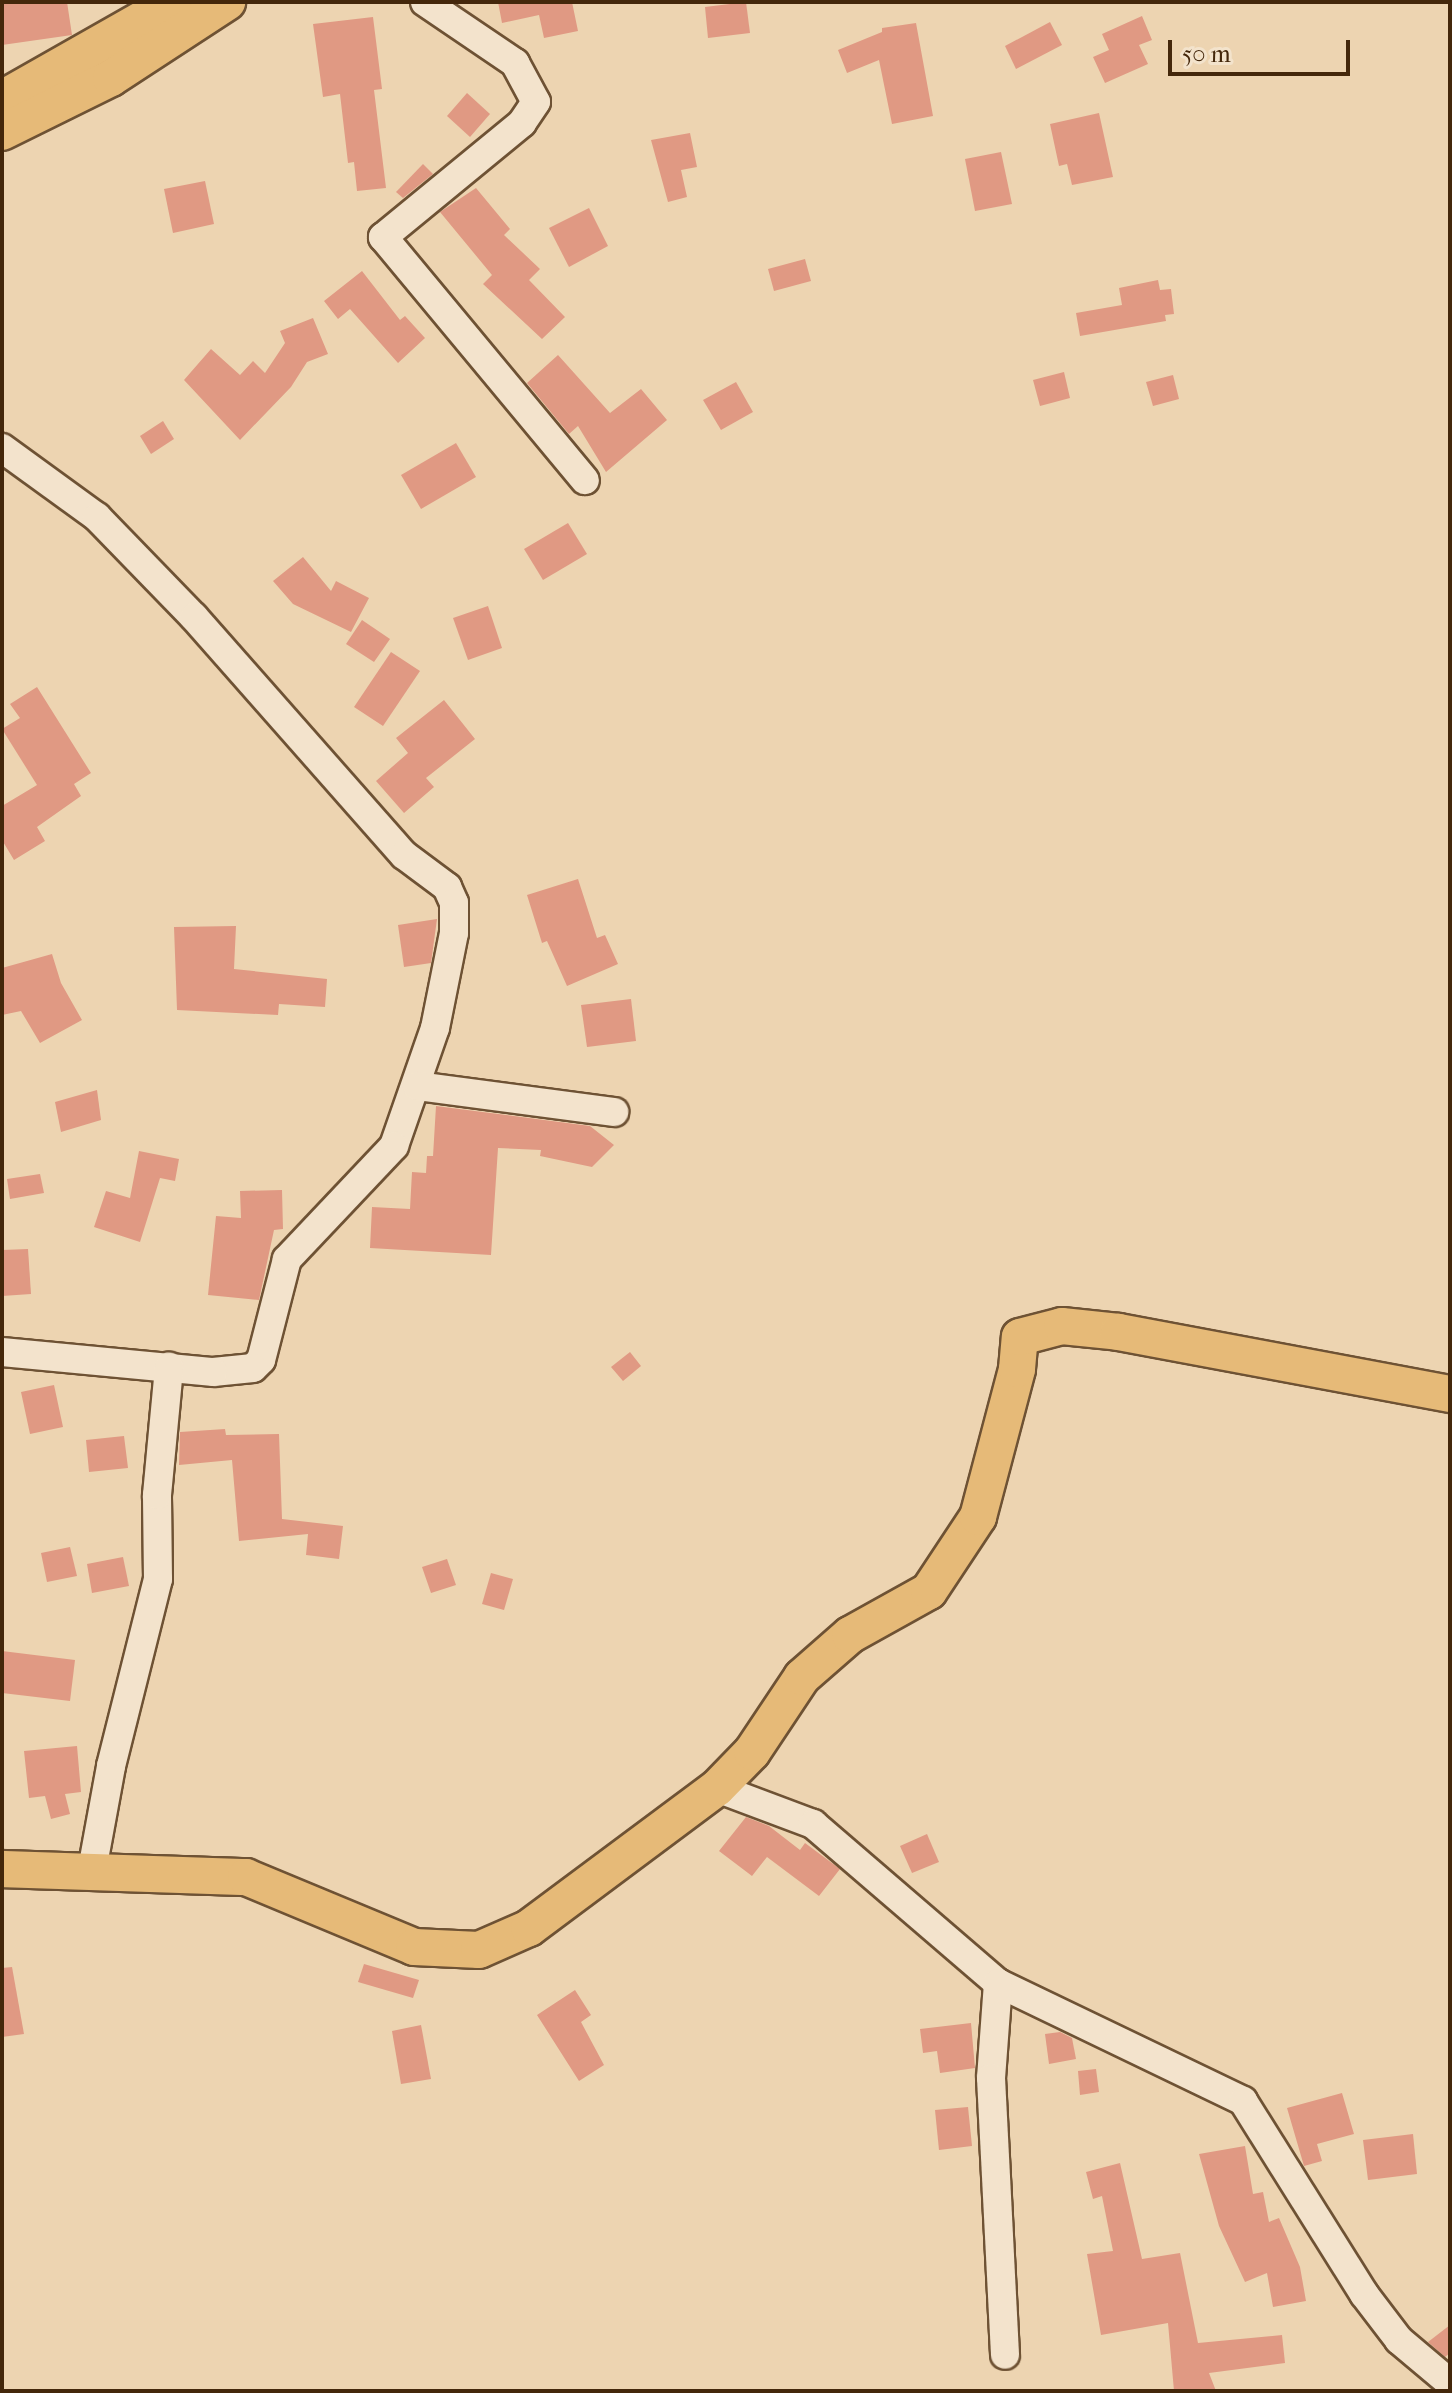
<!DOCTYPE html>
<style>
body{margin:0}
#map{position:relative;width:1452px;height:2393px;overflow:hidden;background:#edd4b1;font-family:"IM FELL French Canon",serif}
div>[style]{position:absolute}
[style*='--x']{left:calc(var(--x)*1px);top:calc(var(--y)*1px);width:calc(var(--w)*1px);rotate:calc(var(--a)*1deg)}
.building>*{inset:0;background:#e09983}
.roads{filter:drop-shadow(2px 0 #6e5234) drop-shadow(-2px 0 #6e5234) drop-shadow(0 2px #6e5234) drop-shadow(0 -2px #6e5234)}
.minor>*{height:28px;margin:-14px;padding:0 14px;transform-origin:14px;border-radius:14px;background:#f3e3cc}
.major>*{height:36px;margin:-18px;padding:0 18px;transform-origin:18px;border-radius:18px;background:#e6ba78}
span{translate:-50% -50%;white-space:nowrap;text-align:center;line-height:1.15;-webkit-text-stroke:7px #f3e3cc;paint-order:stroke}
.frame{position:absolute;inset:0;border:4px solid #44270b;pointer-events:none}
.scale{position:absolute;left:1168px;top:40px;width:182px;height:36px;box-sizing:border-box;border:4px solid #44270b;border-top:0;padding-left:10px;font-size:24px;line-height:28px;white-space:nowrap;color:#44270b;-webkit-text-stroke:6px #f3e3cc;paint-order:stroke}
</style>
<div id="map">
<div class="building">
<div style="clip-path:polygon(2px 2px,67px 2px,72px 35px,2px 45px)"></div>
<div style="clip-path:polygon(498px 2px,572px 2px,578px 31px,544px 38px,539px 15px,502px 23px)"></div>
<div style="clip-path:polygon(746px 2px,750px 33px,708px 38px,705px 7px)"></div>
<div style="clip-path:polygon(1142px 16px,1152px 40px,1139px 45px,1148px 64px,1105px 83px,1093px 57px,1109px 50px,1102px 34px)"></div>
<div style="clip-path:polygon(373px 17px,382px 89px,374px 90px,386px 188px,357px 191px,354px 162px,348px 163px,340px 94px,323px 97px,313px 24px)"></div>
<div style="clip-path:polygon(1050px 22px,1062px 45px,1016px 69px,1005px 46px)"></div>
<div style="clip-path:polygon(916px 23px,933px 116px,892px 124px,879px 60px,847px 73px,838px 50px,882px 32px,882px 28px)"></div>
<div style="clip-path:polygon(467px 93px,490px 114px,470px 137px,447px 116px)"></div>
<div style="clip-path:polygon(1099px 113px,1113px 177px,1072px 185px,1067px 164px,1059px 166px,1050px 124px)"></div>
<div style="clip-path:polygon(690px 133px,697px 167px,681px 170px,687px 197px,668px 202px,651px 140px)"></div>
<div style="clip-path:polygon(1001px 152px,1012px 204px,975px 211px,965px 159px)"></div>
<div style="clip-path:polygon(423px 164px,433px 174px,403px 198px,396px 192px)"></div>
<div style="clip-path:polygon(205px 181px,214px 224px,173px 233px,164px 189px)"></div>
<div style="clip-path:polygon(476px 188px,510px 229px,504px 235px,540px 269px,529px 280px,565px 317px,542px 339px,483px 284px,492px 275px,440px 212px)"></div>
<div style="clip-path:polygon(589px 208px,608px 246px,569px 267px,549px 228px)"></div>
<div style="clip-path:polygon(805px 259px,811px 281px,774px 291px,768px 269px)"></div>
<div style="clip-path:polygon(362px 271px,400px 320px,405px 316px,425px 338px,398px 363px,350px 309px,338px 319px,324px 301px)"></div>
<div style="clip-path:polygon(1158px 280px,1160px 290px,1171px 289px,1174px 314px,1165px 315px,1166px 321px,1080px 336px,1076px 313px,1122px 305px,1119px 288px)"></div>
<div style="clip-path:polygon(313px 318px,328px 354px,307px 362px,291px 387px,240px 440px,184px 380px,211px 349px,240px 375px,253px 361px,265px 373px,285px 343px,280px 331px)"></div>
<div style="clip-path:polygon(558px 355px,610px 413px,641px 389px,667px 420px,606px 472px,578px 426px,569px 434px,527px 383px)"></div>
<div style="clip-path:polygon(1064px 372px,1070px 398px,1040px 406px,1033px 380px)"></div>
<div style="clip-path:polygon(1173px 375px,1179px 399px,1153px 406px,1146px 382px)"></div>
<div style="clip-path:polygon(736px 382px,753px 412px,721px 430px,703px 400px)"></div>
<div style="clip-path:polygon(163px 421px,174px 439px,151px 454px,140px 436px)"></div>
<div style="clip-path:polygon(456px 443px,476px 477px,421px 509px,401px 475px)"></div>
<div style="clip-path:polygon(568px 523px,587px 554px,543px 580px,524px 549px)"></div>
<div style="clip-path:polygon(303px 557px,331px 591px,336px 581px,369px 598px,351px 632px,293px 604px,273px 581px)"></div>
<div style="clip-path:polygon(488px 606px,502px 648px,468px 660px,453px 618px)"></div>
<div style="clip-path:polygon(362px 620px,390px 639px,374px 662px,346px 644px)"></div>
<div style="clip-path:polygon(391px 652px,420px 671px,383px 726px,354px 707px)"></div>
<div style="clip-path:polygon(37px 687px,91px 773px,74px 784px,81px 796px,37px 827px,45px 841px,14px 860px,2px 840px,2px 806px,37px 785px,2px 729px,20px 718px,10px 704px)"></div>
<div style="clip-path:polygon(444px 700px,475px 739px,426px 778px,434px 787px,404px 813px,376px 781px,408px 753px,396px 738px)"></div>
<div style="clip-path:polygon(578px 879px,597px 938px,605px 935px,618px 964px,567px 986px,547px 941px,542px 943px,527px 895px)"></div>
<div style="clip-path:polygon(437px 919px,431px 963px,404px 967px,398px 925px)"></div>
<div style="clip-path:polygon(236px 926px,234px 969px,327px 979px,325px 1007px,279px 1004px,278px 1015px,177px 1010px,174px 927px)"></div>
<div style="clip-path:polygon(52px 954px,61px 983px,82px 1020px,40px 1043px,21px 1011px,2px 1015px,2px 968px)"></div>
<div style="clip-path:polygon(631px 999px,636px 1041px,587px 1047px,581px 1005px)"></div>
<div style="clip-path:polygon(97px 1090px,101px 1120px,61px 1132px,55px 1102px)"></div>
<div style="clip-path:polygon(436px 1106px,590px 1126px,614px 1145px,592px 1167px,540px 1156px,541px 1150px,498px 1148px,491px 1255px,370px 1248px,372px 1207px,410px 1209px,412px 1172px,426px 1173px,427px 1156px,433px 1156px)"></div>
<div style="clip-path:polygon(139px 1151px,179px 1159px,175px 1181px,160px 1178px,140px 1242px,94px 1227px,106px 1191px,130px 1198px)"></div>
<div style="clip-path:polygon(40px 1174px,44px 1193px,10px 1199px,7px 1179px)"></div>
<div style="clip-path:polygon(282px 1190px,283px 1229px,274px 1230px,259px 1300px,208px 1295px,216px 1216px,241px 1218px,240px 1191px)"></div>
<div style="clip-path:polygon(28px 1249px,31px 1294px,2px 1296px,2px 1250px)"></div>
<div style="clip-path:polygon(630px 1352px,641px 1366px,623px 1381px,611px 1367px)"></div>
<div style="clip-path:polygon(54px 1385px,63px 1427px,30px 1434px,21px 1392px)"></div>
<div style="clip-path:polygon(225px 1429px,226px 1435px,279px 1434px,282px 1519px,343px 1526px,339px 1559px,306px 1555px,308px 1534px,239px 1541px,232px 1460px,179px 1465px,180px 1432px)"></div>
<div style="clip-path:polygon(124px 1436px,128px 1468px,89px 1472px,86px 1440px)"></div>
<div style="clip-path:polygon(70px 1547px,77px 1576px,47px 1582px,41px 1553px)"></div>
<div style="clip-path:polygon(123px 1557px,129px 1586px,92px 1593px,87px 1564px)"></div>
<div style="clip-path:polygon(447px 1559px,456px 1585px,431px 1593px,422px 1567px)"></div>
<div style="clip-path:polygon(491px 1573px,513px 1579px,504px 1610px,482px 1604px)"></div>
<div style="clip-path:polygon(2px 1651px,75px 1660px,70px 1701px,2px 1693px)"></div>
<div style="clip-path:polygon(77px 1746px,81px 1792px,65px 1794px,70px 1814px,51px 1819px,45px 1796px,29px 1798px,24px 1751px)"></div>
<div style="clip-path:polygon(746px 1817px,769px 1826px,800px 1850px,805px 1843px,840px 1869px,819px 1896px,767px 1857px,752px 1876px,719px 1851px)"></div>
<div style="clip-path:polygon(927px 1834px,939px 1862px,912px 1873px,900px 1846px)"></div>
<div style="clip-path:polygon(364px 1964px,419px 1980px,413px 1998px,358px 1982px)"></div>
<div style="clip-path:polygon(12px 1967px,24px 2034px,2px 2037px,2px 1968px)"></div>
<div style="clip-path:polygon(575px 1990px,591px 2015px,581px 2022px,604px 2065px,579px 2081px,537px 2015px)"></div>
<div style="clip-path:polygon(971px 2023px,975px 2068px,940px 2073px,937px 2051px,923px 2053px,920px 2029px)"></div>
<div style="clip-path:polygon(421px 2025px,431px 2079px,401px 2084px,392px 2031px)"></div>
<div style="clip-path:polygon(1060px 2032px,1072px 2038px,1076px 2059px,1049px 2064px,1045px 2034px)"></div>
<div style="clip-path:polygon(1096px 2069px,1099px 2092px,1080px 2095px,1078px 2071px)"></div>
<div style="clip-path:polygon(1342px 2093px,1354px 2134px,1317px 2144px,1322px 2161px,1304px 2166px,1287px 2108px)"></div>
<div style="clip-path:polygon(968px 2107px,972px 2146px,939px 2150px,935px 2110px)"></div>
<div style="clip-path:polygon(1413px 2134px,1417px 2174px,1368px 2180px,1363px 2140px)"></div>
<div style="clip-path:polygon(1245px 2146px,1253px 2194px,1263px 2192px,1269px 2222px,1279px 2218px,1300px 2267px,1306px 2301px,1273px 2307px,1267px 2273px,1245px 2282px,1219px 2226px,1199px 2154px)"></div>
<div style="clip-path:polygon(1120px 2163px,1142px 2259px,1180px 2253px,1198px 2343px,1282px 2335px,1285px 2363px,1209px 2373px,1216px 2391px,1174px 2391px,1168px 2323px,1101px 2335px,1087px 2254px,1113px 2251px,1102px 2196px,1093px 2199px,1086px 2172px)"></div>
<div style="clip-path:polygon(1450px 2325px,1450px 2353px,1445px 2357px,1428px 2342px)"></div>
</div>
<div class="roads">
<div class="minor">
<div style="--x:425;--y:2;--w:109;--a:34.1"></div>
<div style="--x:515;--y:63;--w:44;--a:61.7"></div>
<div style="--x:536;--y:102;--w:25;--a:124"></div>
<div style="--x:522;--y:123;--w:180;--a:140.6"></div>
<div style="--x:383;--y:237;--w:316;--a:50.3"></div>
<div style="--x:2;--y:448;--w:117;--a:36"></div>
<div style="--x:97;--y:517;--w:139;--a:45.9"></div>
<div style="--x:194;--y:617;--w:317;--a:48.6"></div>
<div style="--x:404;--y:855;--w:54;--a:36.7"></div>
<div style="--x:447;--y:887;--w:17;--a:66"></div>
<div style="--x:454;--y:903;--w:30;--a:90"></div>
<div style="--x:454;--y:933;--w:97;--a:101.3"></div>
<div style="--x:435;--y:1028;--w:125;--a:109.2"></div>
<div style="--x:394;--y:1146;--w:156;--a:133.4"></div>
<div style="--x:287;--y:1259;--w:104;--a:104.4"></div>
<div style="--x:261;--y:1360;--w:11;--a:135"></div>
<div style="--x:253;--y:1368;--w:40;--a:174.3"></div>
<div style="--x:213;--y:1372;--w:212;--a:-174.6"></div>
<div style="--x:417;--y:1086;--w:199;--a:7.5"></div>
<div style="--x:717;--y:1788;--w:103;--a:20.6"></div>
<div style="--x:813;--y:1824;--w:244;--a:40.7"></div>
<div style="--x:998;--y:1983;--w:272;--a:25.7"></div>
<div style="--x:1243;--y:2101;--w:228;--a:57.9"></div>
<div style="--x:1364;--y:2294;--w:58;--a:52.7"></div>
<div style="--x:1399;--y:2340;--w:67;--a:40.1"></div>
<div style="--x:92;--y:1870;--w:106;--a:-79.6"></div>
<div style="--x:111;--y:1766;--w:193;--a:-75.9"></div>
<div style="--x:158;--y:1579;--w:84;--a:-90.7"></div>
<div style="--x:157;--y:1495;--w:129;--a:-84.6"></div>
<div style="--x:998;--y:1983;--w:95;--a:94.2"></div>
<div style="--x:991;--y:2078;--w:277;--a:87.1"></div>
</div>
<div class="major">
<div style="--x:2;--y:99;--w:197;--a:-29.6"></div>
<div style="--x:2;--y:132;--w:122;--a:-26.4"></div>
<div style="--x:111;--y:78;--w:139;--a:-33.2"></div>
<div style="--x:2;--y:1869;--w:244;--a:1.9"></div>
<div style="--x:246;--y:1877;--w:182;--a:22.6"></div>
<div style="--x:414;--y:1947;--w:65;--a:2.6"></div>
<div style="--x:479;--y:1950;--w:55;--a:-23.7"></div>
<div style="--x:529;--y:1928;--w:234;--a:-36.7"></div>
<div style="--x:717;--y:1788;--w:50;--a:-45.8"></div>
<div style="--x:752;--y:1752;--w:90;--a:-56.3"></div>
<div style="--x:802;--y:1677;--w:64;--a:-41.2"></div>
<div style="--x:850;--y:1635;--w:90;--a:-29.1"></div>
<div style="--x:929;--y:1591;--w:89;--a:-56.5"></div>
<div style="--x:978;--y:1517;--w:153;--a:-75.2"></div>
<div style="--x:1017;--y:1369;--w:32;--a:-85"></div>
<div style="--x:1020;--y:1337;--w:43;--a:-14.7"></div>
<div style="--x:1062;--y:1326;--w:57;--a:6"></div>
<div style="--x:1119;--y:1332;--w:337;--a:10.6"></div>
</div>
</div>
<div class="frame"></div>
<div class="scale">50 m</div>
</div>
